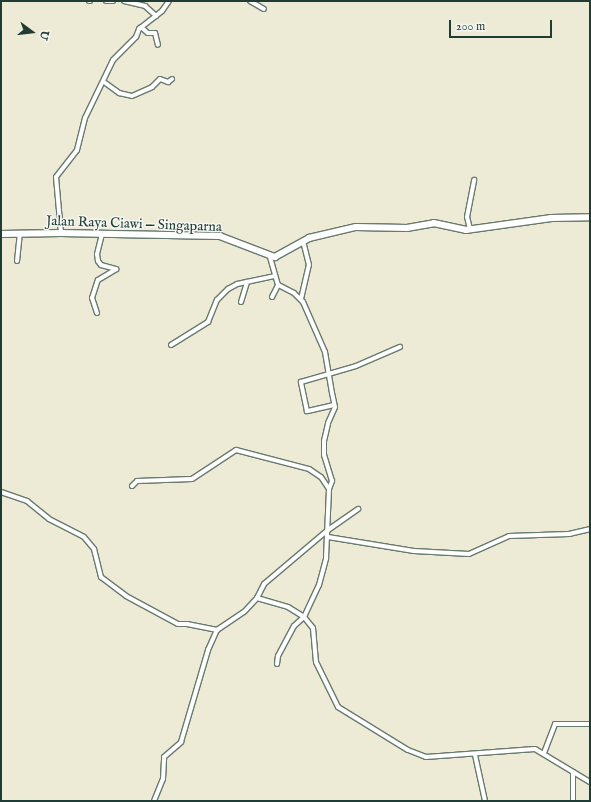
<!DOCTYPE html>
<meta charset="utf-8">
<style>
body{margin:0}
#map{position:relative;width:591px;height:802px;overflow:hidden;background:#edead6;font-family:"IM FELL English",serif}
div>[style]{position:absolute}
[style*='--x']{left:calc(var(--x)*1px);top:calc(var(--y)*1px);width:calc(var(--w)*1px);rotate:calc(var(--a)*1deg)}
.roads{filter:drop-shadow(1px 0 #677a6d) drop-shadow(-1px 0 #677a6d) drop-shadow(0 1px #677a6d) drop-shadow(0 -1px #677a6d)}
.minor>*{height:4px;margin:-2px;padding:0 2px;transform-origin:2px;border-radius:2px;background:#fff}
.secondary>*{height:5.5px;margin:-2.75px;padding:0 2.75px;transform-origin:2.75px;border-radius:2.75px;background:#fff}
span{translate:-50% -50%;white-space:nowrap;text-align:center;line-height:1.15;-webkit-text-stroke:3px #f6f6f2;paint-order:stroke}
.street-label{font-size:14px;color:#1f3d34}
.frame{position:absolute;inset:0;border:2px solid #1f3d34;pointer-events:none}
.north{position:absolute;left:12px;top:12px;width:40px;height:40px;-webkit-text-stroke:3px #f6f6f2;paint-order:stroke;rotate:105deg;font-size:11px;font-weight:700;line-height:16px;text-align:center;color:#1f3d34}
.north::after{content:'';display:block;margin:auto;width:14px;height:18px;background:#1f3d34;clip-path:polygon(50% 0,100% 100%,50% 72%,0 100%)}
.scale{position:absolute;left:449px;top:20px;width:103px;height:18px;box-sizing:border-box;border:2px solid #1f3d34;border-top:0;padding-left:5px;font-size:12px;line-height:14px;white-space:nowrap;color:#1f3d34;-webkit-text-stroke:3px #f6f6f2;paint-order:stroke}
</style>
<div id="map">
<div class="roads">
<div class="minor">
<div style="--x:89;--y:1;--w:1;--a:0"></div>
<div style="--x:106;--y:1;--w:7;--a:0"></div>
<div style="--x:124;--y:1;--w:22;--a:13"></div>
<div style="--x:145;--y:6;--w:15;--a:42"></div>
<div style="--x:250;--y:1;--w:16;--a:30"></div>
<div style="--x:141;--y:27;--w:9;--a:41"></div>
<div style="--x:148;--y:33;--w:7;--a:0"></div>
<div style="--x:155;--y:33;--w:12;--a:76"></div>
<div style="--x:104;--y:82;--w:19;--a:36"></div>
<div style="--x:119;--y:93;--w:13;--a:13"></div>
<div style="--x:132;--y:96;--w:22;--a:-24"></div>
<div style="--x:152;--y:87;--w:11;--a:-45"></div>
<div style="--x:160;--y:79;--w:9;--a:21"></div>
<div style="--x:168;--y:82;--w:5;--a:-37"></div>
<div style="--x:470;--y:229;--w:12;--a:-104"></div>
<div style="--x:467;--y:217;--w:38;--a:-79"></div>
<div style="--x:61;--y:233;--w:56;--a:-95.1"></div>
<div style="--x:56;--y:177;--w:34;--a:-52"></div>
<div style="--x:77;--y:150;--w:33;--a:-76"></div>
<div style="--x:85;--y:118;--w:64;--a:-64.2"></div>
<div style="--x:113;--y:60;--w:33;--a:-45"></div>
<div style="--x:136;--y:37;--w:9;--a:-69"></div>
<div style="--x:139;--y:29;--w:29;--a:-38"></div>
<div style="--x:162;--y:11;--w:12;--a:-55"></div>
<div style="--x:102;--y:234;--w:21;--a:104"></div>
<div style="--x:97;--y:254;--w:7;--a:82"></div>
<div style="--x:98;--y:261;--w:5;--a:53"></div>
<div style="--x:101;--y:265;--w:16;--a:15"></div>
<div style="--x:17;--y:261;--w:27;--a:-84"></div>
<div style="--x:272;--y:297;--w:13;--a:-63"></div>
<div style="--x:301;--y:299;--w:35;--a:-77"></div>
<div style="--x:309;--y:265;--w:25;--a:-104"></div>
<div style="--x:241;--y:302;--w:21;--a:-73"></div>
<div style="--x:97;--y:313;--w:16;--a:-108"></div>
<div style="--x:92;--y:298;--w:19;--a:-72"></div>
<div style="--x:98;--y:280;--w:21;--a:-31"></div>
<div style="--x:171;--y:345;--w:44;--a:-31.9"></div>
<div style="--x:208;--y:322;--w:24;--a:-68"></div>
<div style="--x:217;--y:300;--w:16;--a:-45"></div>
<div style="--x:228;--y:289;--w:10;--a:-29"></div>
<div style="--x:237;--y:284;--w:38;--a:-12"></div>
<div style="--x:334;--y:405;--w:28;--a:167"></div>
<div style="--x:307;--y:411;--w:30;--a:-102"></div>
<div style="--x:301;--y:382;--w:57;--a:-16.2"></div>
<div style="--x:356;--y:366;--w:48;--a:-23.4"></div>
<div style="--x:132;--y:486;--w:7;--a:-45"></div>
<div style="--x:137;--y:481;--w:55;--a:-2.1"></div>
<div style="--x:192;--y:479;--w:53;--a:-33.4"></div>
<div style="--x:236;--y:450;--w:75;--a:14.6"></div>
<div style="--x:309;--y:469;--w:14;--a:34"></div>
<div style="--x:321;--y:477;--w:14;--a:56"></div>
<div style="--x:1;--y:492;--w:28;--a:19"></div>
<div style="--x:27;--y:501;--w:28;--a:39"></div>
<div style="--x:49;--y:519;--w:39;--a:27"></div>
<div style="--x:84;--y:537;--w:16;--a:50"></div>
<div style="--x:94;--y:549;--w:29;--a:76"></div>
<div style="--x:101;--y:577;--w:31;--a:37"></div>
<div style="--x:126;--y:596;--w:59;--a:28.3"></div>
<div style="--x:178;--y:624;--w:9;--a:0"></div>
<div style="--x:187;--y:624;--w:31;--a:11"></div>
<div style="--x:328;--y:537;--w:87;--a:9.2"></div>
<div style="--x:414;--y:551;--w:55;--a:3.1"></div>
<div style="--x:469;--y:554;--w:44;--a:-24.2"></div>
<div style="--x:509;--y:536;--w:60;--a:-1.9"></div>
<div style="--x:569;--y:534;--w:22;--a:-13"></div>
<div style="--x:257;--y:598;--w:16;--a:-63"></div>
<div style="--x:264;--y:584;--w:84;--a:-40.2"></div>
<div style="--x:328;--y:530;--w:37;--a:-35"></div>
<div style="--x:277;--y:664;--w:8;--a:-83"></div>
<div style="--x:278;--y:656;--w:34;--a:-62"></div>
<div style="--x:294;--y:626;--w:13;--a:-42"></div>
<div style="--x:304;--y:617;--w:14;--a:51"></div>
<div style="--x:313;--y:628;--w:34;--a:85"></div>
<div style="--x:316;--y:662;--w:50;--a:63.9"></div>
<div style="--x:338;--y:707;--w:82;--a:31.6"></div>
<div style="--x:408;--y:750;--w:19;--a:21"></div>
<div style="--x:426;--y:757;--w:109;--a:-4.2"></div>
<div style="--x:535;--y:749;--w:64;--a:31"></div>
<div style="--x:544;--y:753;--w:31;--a:-69"></div>
<div style="--x:555;--y:724;--w:35;--a:0"></div>
<div style="--x:475;--y:755;--w:47;--a:77.7"></div>
<div style="--x:154;--y:801;--w:24;--a:-68"></div>
<div style="--x:163;--y:779;--w:22;--a:-87"></div>
<div style="--x:164;--y:757;--w:23;--a:-41"></div>
<div style="--x:181;--y:742;--w:96;--a:-73.6"></div>
<div style="--x:208;--y:650;--w:22;--a:-66"></div>
<div style="--x:217;--y:630;--w:32;--a:-34"></div>
<div style="--x:244;--y:612;--w:19;--a:-47"></div>
<div style="--x:257;--y:598;--w:32;--a:16"></div>
<div style="--x:288;--y:607;--w:19;--a:32"></div>
<div style="--x:304;--y:617;--w:35;--a:-65"></div>
<div style="--x:319;--y:585;--w:28;--a:-75"></div>
<div style="--x:326;--y:558;--w:69;--a:-87.5"></div>
<div style="--x:329;--y:489;--w:9;--a:-69"></div>
<div style="--x:332;--y:481;--w:27;--a:-107"></div>
<div style="--x:324;--y:455;--w:14;--a:-90"></div>
<div style="--x:324;--y:441;--w:18;--a:-77"></div>
<div style="--x:328;--y:423;--w:17;--a:-66"></div>
<div style="--x:335;--y:407;--w:14;--a:-102"></div>
<div style="--x:332;--y:393;--w:42;--a:-99.7"></div>
<div style="--x:325;--y:352;--w:55;--a:-113.7"></div>
<div style="--x:303;--y:302;--w:13;--a:-135"></div>
<div style="--x:294;--y:293;--w:18;--a:-153"></div>
<div style="--x:278;--y:285;--w:29;--a:-106"></div>
<div style="--x:573;--y:801;--w:29;--a:-90"></div>
</div>
<div class="secondary">
<div style="--x:1;--y:234;--w:60;--a:-1"></div>
<div style="--x:61;--y:233;--w:159;--a:1.1"></div>
<div style="--x:220;--y:236;--w:59;--a:20.9"></div>
<div style="--x:275;--y:257;--w:39;--a:-29"></div>
<div style="--x:309;--y:238;--w:48;--a:-13.2"></div>
<div style="--x:356;--y:227;--w:51;--a:1.1"></div>
<div style="--x:407;--y:228;--w:27;--a:-10"></div>
<div style="--x:434;--y:223;--w:33;--a:12"></div>
<div style="--x:466;--y:230;--w:86;--a:-8"></div>
<div style="--x:551;--y:218;--w:39;--a:-1"></div>
</div>
</div>
<div class="street-label">
<span style="left:134px;top:224px;rotate:2deg">Jalan Raya Ciawi — Singaparna</span>
</div>
<div class="frame"></div>
<div class="north">U</div>
<div class="scale">200 m</div>
</div>
